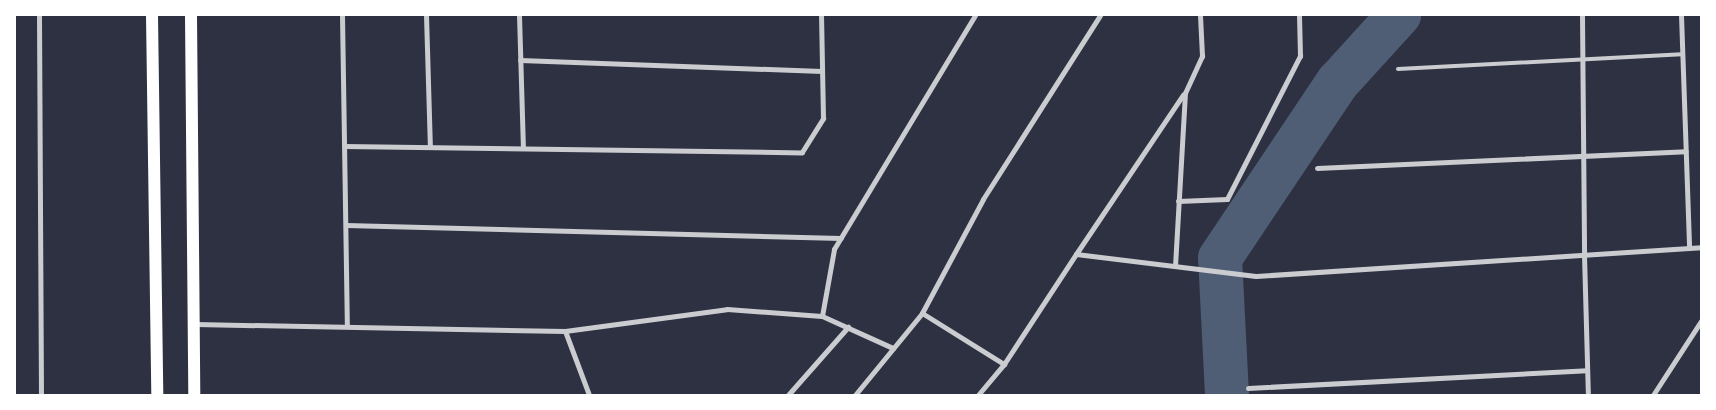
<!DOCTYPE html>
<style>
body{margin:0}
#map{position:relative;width:1716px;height:410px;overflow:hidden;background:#2d3142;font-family:Commissioner,sans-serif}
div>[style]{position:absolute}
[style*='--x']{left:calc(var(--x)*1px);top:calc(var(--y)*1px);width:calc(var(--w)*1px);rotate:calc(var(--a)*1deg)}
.river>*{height:44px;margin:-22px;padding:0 22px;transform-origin:22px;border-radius:22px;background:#4f5d75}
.service>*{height:4px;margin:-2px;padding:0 2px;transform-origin:2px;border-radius:2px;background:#caccd0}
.minor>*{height:5px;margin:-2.5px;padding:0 2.5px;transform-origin:2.5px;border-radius:2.5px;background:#caccd0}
.primary>*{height:12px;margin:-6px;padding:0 6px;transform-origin:6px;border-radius:6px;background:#fff}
span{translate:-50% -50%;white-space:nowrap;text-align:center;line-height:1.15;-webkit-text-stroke:4px #fff;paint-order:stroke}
.frame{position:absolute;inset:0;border:16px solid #fff;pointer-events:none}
</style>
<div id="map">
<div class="river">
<div style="--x:1227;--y:395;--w:137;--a:-92.9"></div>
<div style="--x:1220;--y:258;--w:212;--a:-56.2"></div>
<div style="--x:1338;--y:82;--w:91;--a:-47.7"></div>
</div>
<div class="service">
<div style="--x:1398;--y:69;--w:284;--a:-3"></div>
</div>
<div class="minor">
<div style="--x:39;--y:15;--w:380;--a:89.7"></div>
<div style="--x:342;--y:15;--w:311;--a:89.1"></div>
<div style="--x:426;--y:15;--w:132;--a:88.3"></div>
<div style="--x:519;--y:15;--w:133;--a:88.3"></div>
<div style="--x:1582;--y:15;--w:240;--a:89.5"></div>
<div style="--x:1584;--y:255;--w:140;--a:88.4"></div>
<div style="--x:1681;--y:15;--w:233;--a:88"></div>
<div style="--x:520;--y:60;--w:302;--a:2.1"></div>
<div style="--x:344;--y:146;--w:458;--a:0.8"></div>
<div style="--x:802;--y:152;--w:40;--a:-58"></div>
<div style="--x:823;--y:118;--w:103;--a:-91.1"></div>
<div style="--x:1317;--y:168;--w:369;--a:-2.6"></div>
<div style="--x:1178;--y:201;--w:49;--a:-2.3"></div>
<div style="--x:1227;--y:199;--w:161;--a:-63"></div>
<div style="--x:1300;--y:56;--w:41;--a:-91.4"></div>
<div style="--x:346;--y:225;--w:495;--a:1.5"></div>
<div style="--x:1076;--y:254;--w:192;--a:-56.1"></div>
<div style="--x:1175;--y:266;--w:173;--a:-86.7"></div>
<div style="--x:1185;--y:93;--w:41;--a:-65.3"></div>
<div style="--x:1202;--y:56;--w:41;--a:-92.8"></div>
<div style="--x:922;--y:313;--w:97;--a:31.9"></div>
<div style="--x:1004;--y:364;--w:131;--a:-56.8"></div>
<div style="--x:1076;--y:254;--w:181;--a:7"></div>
<div style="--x:1256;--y:276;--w:446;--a:-3.7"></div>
<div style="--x:822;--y:316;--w:68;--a:-79.8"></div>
<div style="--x:834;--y:249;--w:273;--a:-58.9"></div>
<div style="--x:195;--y:324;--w:370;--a:1.1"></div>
<div style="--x:565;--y:331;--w:163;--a:-7.7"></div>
<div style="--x:727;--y:309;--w:95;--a:4.2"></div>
<div style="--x:822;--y:316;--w:78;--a:24.3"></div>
<div style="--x:565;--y:331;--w:68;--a:69.4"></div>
<div style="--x:1248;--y:388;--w:339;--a:-3"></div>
<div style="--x:788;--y:395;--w:91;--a:-48.6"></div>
<div style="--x:855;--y:395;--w:106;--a:-50.7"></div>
<div style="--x:922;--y:313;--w:129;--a:-61.8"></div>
<div style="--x:983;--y:199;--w:218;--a:-57.5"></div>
<div style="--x:978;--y:395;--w:40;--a:-50"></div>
<div style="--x:1653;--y:395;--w:88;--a:-57"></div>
</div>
<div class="primary">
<div style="--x:152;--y:15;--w:380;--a:89.2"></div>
<div style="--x:191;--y:15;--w:380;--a:89.5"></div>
</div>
<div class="frame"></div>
</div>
